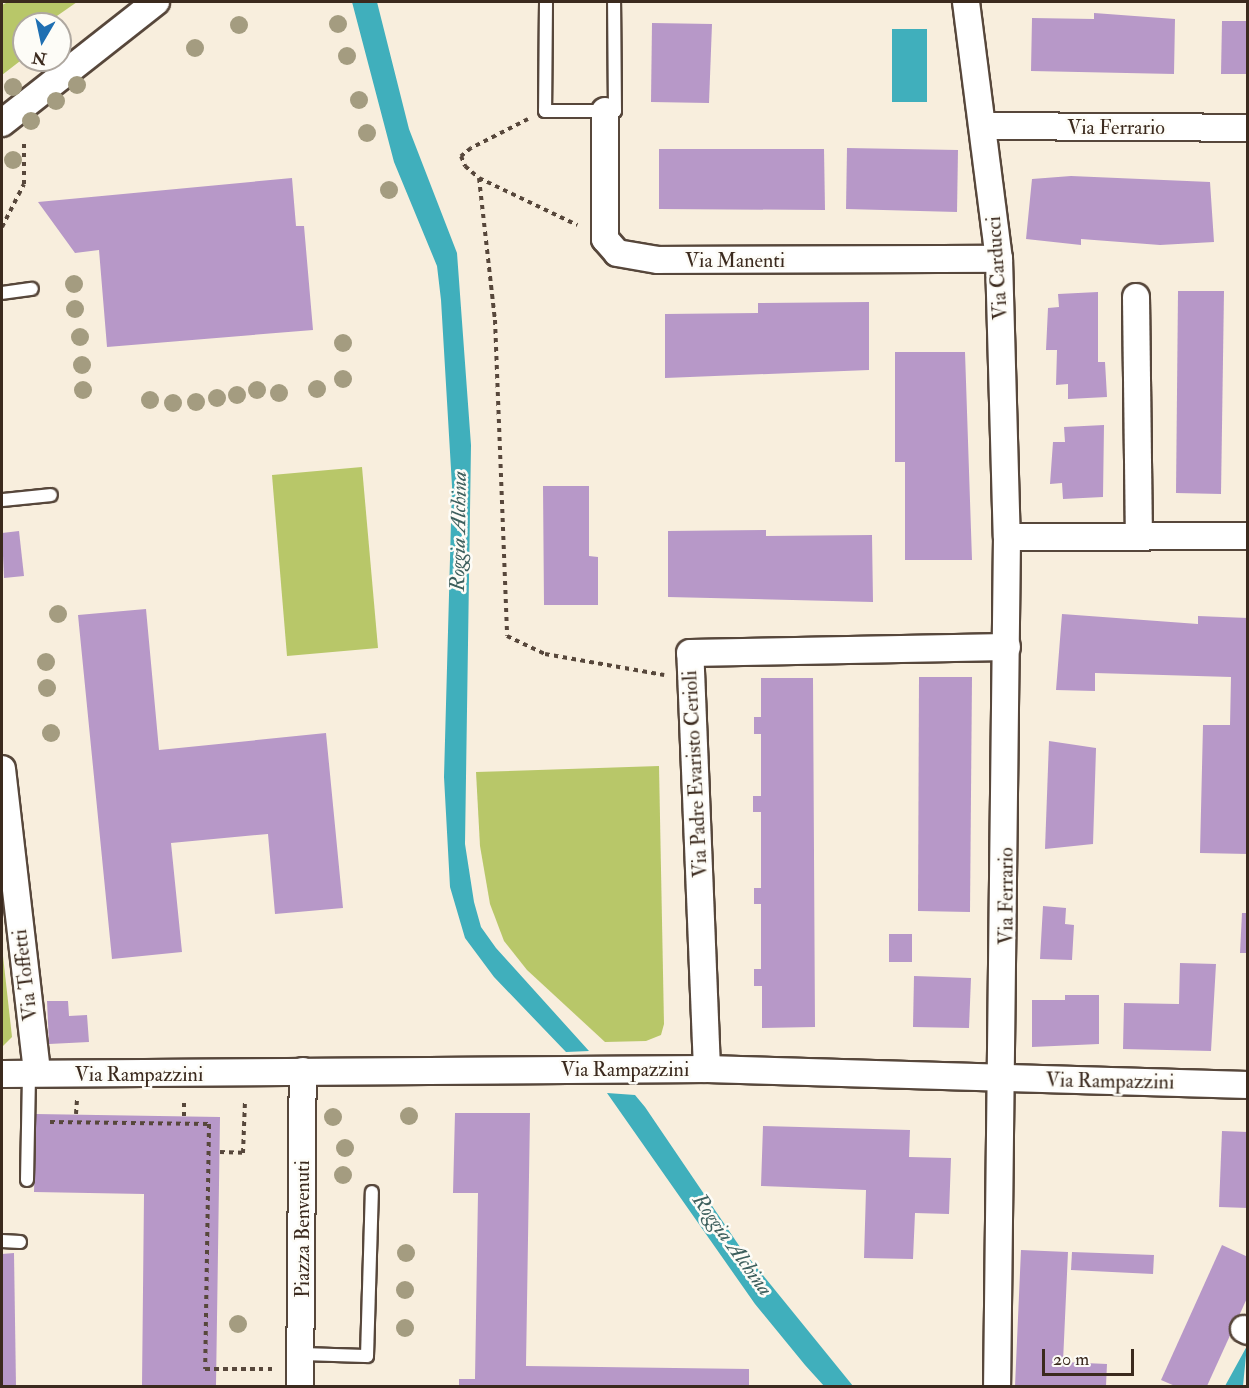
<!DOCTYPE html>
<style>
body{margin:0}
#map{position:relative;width:1249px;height:1388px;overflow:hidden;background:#f8eedd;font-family:"IM FELL Double Pica",serif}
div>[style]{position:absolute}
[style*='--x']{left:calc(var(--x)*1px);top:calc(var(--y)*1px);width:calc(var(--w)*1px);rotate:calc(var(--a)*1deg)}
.green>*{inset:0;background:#b8c769}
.water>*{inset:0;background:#40afbc}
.building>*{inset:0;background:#b798c8}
.path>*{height:4px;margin-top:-2px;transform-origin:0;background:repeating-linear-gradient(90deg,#57473b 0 4.5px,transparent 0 9px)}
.roads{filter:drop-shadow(2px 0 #57473b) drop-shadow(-2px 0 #57473b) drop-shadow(0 2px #57473b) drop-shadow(0 -2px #57473b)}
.lane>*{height:12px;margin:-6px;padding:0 6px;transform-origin:6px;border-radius:6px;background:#fff}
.street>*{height:26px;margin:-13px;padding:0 13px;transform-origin:13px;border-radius:13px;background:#fff}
.trees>*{width:18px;height:18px;margin:-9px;border-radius:50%;background:#a49c80}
span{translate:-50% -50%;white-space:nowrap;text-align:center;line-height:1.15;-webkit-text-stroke:5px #fdfcf7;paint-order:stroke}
.street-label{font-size:20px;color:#3b2a1e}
.water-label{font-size:21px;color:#3d5f5d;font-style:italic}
.frame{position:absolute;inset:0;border:3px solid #3b2a1e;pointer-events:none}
.north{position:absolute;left:12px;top:12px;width:60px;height:60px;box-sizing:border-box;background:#fdfcf7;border:2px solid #afa8a0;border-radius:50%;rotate:189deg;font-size:16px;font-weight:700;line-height:24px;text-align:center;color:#3b2a1e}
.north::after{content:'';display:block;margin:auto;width:21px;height:27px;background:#1f6fb2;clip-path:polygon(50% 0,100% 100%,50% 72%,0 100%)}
.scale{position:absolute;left:1042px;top:1349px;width:92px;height:27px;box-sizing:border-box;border:3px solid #3b2a1e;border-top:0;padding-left:8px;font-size:18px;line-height:21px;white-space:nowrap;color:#3b2a1e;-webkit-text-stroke:4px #fdfcf7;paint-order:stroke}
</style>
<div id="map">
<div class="green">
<div style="clip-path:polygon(8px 2px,77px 2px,54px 18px,58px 24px,24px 24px,24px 58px,2px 75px,2px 5px)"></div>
<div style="clip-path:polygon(362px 467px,378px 648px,287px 656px,272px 475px)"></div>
<div style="clip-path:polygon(659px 766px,664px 1024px,661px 1035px,646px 1041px,605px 1042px,527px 970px,504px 941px,490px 904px,480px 846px,476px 772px)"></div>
<div style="clip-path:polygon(2px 947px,12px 1037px,2px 1047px)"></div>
</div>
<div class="water">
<div style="clip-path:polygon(352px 2px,377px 2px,409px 129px,457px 253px,471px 445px,465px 844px,474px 902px,481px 927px,496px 948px,589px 1051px,566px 1052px,494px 977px,465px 938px,450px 887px,444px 777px,452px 486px,441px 300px,437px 266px,394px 162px)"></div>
<div style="clip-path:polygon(892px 29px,927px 29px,927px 102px,892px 102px)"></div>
<div style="clip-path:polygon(607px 1093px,635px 1095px,645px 1107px,740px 1247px,853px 1386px,824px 1386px,805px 1365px,755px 1304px)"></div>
<div style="clip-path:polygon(1247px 1345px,1243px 1386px,1225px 1386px,1247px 1346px)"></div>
</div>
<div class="building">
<div style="clip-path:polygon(1094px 13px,1175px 19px,1174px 74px,1031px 71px,1032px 18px,1094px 19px)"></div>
<div style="clip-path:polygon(1222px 21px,1248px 21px,1248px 74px,1221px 74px)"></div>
<div style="clip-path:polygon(652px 23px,712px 24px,709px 103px,651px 102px)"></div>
<div style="clip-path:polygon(847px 148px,958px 150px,957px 212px,846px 209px)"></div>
<div style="clip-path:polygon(659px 149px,824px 149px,825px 210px,659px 209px)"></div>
<div style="clip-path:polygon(1071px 176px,1210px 182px,1214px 242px,1160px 245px,1081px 239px,1081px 245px,1026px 239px,1032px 179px)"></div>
<div style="clip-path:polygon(292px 178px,296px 226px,304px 226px,313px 330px,107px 347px,99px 250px,75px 253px,38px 202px)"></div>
<div style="clip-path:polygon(1178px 291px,1224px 291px,1221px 494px,1176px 493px)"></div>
<div style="clip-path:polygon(1098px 292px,1098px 362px,1105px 362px,1107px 397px,1068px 399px,1068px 384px,1056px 385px,1057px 350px,1046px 350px,1048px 308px,1059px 307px,1058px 294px)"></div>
<div style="clip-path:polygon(869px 302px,869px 370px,665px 378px,665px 314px,758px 313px,758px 303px)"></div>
<div style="clip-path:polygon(895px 352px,965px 352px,972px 560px,905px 560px,905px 462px,895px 462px)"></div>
<div style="clip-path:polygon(1104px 425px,1103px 497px,1063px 499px,1062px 483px,1050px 484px,1053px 442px,1065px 442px,1064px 427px)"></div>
<div style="clip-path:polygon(543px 486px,589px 486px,589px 556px,598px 557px,598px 605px,544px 605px)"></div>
<div style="clip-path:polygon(766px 530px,766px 536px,872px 535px,873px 602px,668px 597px,668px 531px)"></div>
<div style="clip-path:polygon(19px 531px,24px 576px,4px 578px,2px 533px)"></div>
<div style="clip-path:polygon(146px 609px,159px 750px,326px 733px,343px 908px,275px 914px,268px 834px,171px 843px,182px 952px,112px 959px,78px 615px)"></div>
<div style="clip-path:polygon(1062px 614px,1198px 624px,1198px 616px,1248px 618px,1248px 854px,1200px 853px,1203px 725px,1230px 725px,1231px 677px,1095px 673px,1095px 691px,1056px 690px)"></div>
<div style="clip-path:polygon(919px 677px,972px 677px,970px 912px,918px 911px)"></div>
<div style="clip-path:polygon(761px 678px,813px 678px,815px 1027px,762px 1028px,762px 986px,754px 986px,754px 969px,761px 969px,761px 904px,754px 904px,754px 888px,761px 888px,761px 812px,753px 812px,753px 796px,761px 796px,761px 734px,754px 734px,754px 717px,761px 717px)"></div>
<div style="clip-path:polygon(1049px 741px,1096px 748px,1093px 844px,1045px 849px)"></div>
<div style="clip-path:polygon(1043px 906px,1066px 908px,1065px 924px,1074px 925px,1072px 960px,1040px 959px)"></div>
<div style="clip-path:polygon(1242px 913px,1248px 913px,1248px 953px,1240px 953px)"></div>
<div style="clip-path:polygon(889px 934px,912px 934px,912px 962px,889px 962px)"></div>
<div style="clip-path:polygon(1180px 963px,1216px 964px,1211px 1051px,1123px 1049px,1124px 1003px,1179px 1004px)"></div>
<div style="clip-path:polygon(914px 976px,971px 978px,969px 1028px,913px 1027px)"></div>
<div style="clip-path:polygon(1065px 995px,1099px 995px,1099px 1044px,1032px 1047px,1032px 1000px,1065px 1000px)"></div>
<div style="clip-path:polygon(47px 1001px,68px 1001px,69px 1016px,87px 1015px,89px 1042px,49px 1044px)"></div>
<div style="clip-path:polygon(455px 1113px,530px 1113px,526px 1366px,749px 1369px,749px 1386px,459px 1386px,459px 1379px,475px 1379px,478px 1193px,453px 1193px)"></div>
<div style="clip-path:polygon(36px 1114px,220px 1117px,216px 1386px,142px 1386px,144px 1194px,34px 1192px)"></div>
<div style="clip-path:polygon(763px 1126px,910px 1130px,909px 1157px,951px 1158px,949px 1214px,915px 1213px,913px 1259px,864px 1258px,866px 1190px,761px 1186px)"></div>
<div style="clip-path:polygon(1222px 1131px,1248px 1132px,1248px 1208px,1219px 1207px)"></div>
<div style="clip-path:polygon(1222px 1245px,1248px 1257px,1248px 1296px,1207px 1386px,1175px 1386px,1161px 1380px)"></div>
<div style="clip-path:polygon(1021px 1250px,1068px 1252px,1063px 1362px,1107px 1364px,1106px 1386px,1015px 1386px)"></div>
<div style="clip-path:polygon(1072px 1252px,1154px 1255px,1153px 1274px,1071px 1270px)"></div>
<div style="clip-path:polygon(14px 1253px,16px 1386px,2px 1386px,2px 1254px)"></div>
</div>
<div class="path">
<div style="--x:528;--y:119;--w:64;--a:153"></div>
<div style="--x:471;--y:148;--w:13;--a:141"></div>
<div style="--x:461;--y:156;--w:11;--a:68"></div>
<div style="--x:465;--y:166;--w:18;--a:41"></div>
<div style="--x:479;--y:178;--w:109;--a:25.6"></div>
<div style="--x:479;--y:178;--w:143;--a:83.6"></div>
<div style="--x:495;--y:320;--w:316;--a:87.8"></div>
<div style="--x:507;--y:636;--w:42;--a:25.3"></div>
<div style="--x:545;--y:654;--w:121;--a:10"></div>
<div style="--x:2;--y:227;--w:48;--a:-62.9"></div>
<div style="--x:24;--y:184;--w:43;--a:-90"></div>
<div style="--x:76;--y:1114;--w:14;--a:-86"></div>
<div style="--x:184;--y:1116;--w:17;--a:-90"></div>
<div style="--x:50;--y:1122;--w:159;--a:0.7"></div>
<div style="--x:209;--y:1124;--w:245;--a:90.9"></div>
<div style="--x:205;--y:1369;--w:69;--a:0"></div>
<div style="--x:220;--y:1152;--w:23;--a:2"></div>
<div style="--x:243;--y:1153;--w:52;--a:-87.8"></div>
</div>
<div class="roads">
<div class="lane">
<div style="--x:546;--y:2;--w:109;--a:90.5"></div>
<div style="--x:545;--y:111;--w:70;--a:0"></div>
<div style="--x:615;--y:111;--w:109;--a:-90.5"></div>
<div style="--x:2;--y:293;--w:30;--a:-8"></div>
<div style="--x:2;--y:500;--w:49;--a:-5.8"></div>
<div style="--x:27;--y:1180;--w:106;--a:-88.9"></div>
<div style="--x:2;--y:1241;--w:18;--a:3"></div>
<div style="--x:301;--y:1354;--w:66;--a:1.7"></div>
<div style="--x:367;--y:1356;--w:164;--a:-88.3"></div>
</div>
<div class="street">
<div style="--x:966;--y:2;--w:259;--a:82.7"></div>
<div style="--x:999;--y:259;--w:278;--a:88.4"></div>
<div style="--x:1007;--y:537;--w:849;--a:90.67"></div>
<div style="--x:605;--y:111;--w:128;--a:90"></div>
<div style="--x:605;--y:239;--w:18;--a:49"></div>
<div style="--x:617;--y:253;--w:42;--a:9.7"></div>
<div style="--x:658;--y:260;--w:341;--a:-0.2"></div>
<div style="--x:2;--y:123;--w:196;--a:-38.2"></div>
<div style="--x:985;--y:126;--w:263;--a:0.4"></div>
<div style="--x:1136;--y:297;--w:238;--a:89.3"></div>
<div style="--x:1007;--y:537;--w:241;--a:-0.2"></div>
<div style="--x:2;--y:769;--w:306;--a:83.4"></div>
<div style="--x:707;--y:1069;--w:416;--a:-92.3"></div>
<div style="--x:690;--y:653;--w:317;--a:-1.1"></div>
<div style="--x:2;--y:1074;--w:705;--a:-0.41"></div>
<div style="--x:707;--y:1069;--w:541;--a:1.69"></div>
<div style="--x:1244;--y:1329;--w:4;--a:27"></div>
<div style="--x:300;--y:1386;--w:315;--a:-89.5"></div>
</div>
</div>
<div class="trees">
<div style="left:338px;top:24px"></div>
<div style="left:239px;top:25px"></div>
<div style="left:195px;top:48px"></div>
<div style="left:347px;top:56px"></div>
<div style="left:77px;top:85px"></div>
<div style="left:13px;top:87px"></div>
<div style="left:359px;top:100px"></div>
<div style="left:56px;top:101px"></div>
<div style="left:31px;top:121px"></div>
<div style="left:367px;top:133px"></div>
<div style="left:13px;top:160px"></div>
<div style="left:389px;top:190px"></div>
<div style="left:74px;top:284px"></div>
<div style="left:75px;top:309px"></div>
<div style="left:80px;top:337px"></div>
<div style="left:343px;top:343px"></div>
<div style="left:82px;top:365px"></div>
<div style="left:343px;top:379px"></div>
<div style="left:317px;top:389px"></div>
<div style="left:83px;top:390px"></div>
<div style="left:257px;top:390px"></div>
<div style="left:279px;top:393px"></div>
<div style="left:237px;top:395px"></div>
<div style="left:217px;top:398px"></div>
<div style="left:150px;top:400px"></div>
<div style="left:196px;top:402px"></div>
<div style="left:173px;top:403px"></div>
<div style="left:58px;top:614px"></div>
<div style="left:46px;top:662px"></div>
<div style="left:47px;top:688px"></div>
<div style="left:51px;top:733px"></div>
<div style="left:409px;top:1116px"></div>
<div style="left:333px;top:1117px"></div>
<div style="left:345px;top:1148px"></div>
<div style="left:343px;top:1175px"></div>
<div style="left:406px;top:1253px"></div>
<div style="left:405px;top:1290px"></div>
<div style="left:238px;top:1324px"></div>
<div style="left:405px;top:1328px"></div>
</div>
<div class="street-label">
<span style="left:1116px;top:127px">Via Ferrario</span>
<span style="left:735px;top:260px">Via Manenti</span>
<span style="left:997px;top:268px;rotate:-94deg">Via Carducci</span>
<span style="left:695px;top:774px;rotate:-93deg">Via Padre Evaristo Cerioli</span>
<span style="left:1006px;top:896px;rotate:-90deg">Via Ferrario</span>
<span style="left:25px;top:975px;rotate:-97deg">Via Toffetti</span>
<span style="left:625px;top:1069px">Via Rampazzini</span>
<span style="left:139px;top:1074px">Via Rampazzini</span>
<span style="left:1110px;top:1081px;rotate:1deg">Via Rampazzini</span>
<span style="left:302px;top:1229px;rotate:-90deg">Piazza Benvenuti</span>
</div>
<div class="water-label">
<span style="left:459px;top:531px;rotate:-89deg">Roggia Alchina</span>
<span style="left:732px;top:1245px;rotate:54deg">Roggia Alchina</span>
</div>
<div class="frame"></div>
<div class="north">N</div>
<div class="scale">20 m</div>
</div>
